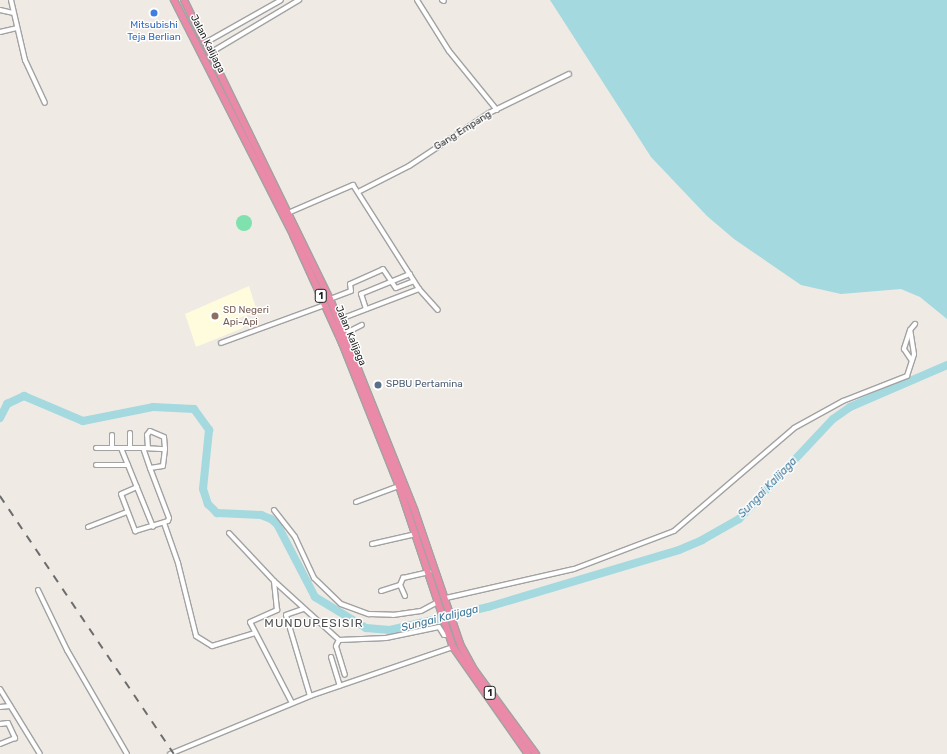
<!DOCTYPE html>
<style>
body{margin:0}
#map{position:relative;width:947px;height:754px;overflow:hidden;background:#efeae4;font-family:Rubik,sans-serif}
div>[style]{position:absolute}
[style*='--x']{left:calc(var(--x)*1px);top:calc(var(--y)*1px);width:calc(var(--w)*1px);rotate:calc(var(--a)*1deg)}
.education>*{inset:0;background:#fffbdd}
.pitch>*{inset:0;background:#7fe1ae}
.round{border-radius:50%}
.water>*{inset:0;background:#a3d9df}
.river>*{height:8px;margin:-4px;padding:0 4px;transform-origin:4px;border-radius:4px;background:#a3d9df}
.roads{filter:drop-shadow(1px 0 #a2a2a2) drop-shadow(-1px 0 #a2a2a2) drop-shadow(0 1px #a2a2a2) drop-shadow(0 -1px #a2a2a2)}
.minor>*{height:4px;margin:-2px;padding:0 2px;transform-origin:2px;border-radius:2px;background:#fff}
.highway>*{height:6px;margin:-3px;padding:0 3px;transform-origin:3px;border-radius:3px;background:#ea89a8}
.rail>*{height:1.5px;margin-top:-0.75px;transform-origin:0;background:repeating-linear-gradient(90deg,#6c6c6c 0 8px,transparent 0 16px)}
.dots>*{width:11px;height:11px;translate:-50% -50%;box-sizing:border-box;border:2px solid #fff;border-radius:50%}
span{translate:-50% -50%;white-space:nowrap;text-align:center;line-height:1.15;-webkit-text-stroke:3px #fff;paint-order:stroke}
.shield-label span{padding:1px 3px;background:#fff;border:1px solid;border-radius:3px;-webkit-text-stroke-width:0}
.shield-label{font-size:9px;color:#1e1e1e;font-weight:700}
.shop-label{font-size:10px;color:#366cbe}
.street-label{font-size:10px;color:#1e1e1e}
.education-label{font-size:10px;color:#785e54}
.left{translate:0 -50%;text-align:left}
.service-label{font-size:10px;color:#4e5e75}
.water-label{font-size:11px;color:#3f7899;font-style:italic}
.quarter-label{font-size:12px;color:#515151;letter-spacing:1px}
</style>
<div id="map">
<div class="education">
<div style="clip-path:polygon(249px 286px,257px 311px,239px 318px,243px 328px,196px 347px,185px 314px)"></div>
</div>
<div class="pitch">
<div class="round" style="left:236px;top:215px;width:16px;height:16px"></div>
</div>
<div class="water">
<div style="clip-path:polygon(550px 0,947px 0,947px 319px,920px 297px,901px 289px,841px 294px,801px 285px,734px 239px,707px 216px,651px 157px)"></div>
</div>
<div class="river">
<div style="--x:0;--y:418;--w:16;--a:-63"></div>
<div style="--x:7;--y:404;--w:19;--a:-25"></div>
<div style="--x:24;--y:396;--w:64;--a:23"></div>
<div style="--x:83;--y:421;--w:71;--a:-11.3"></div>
<div style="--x:153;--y:407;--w:41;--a:2.8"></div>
<div style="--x:194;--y:409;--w:26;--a:54"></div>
<div style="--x:209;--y:430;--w:59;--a:95.8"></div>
<div style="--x:203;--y:489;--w:16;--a:72"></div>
<div style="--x:208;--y:504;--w:13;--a:45"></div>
<div style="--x:217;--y:513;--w:44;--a:2.6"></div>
<div style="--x:261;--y:515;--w:11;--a:22"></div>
<div style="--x:271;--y:519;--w:8;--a:40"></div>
<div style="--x:277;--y:524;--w:82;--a:62.5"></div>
<div style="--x:315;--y:597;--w:60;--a:31.3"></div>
<div style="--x:366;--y:628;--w:24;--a:5"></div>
<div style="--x:390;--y:630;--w:101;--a:-13.2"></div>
<div style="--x:488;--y:607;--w:199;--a:-16.6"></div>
<div style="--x:679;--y:550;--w:25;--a:-23"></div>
<div style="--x:702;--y:540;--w:43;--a:-29.6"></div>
<div style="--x:739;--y:519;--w:137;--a:-46.8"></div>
<div style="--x:833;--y:419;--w:21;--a:-35"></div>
<div style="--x:850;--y:407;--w:106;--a:-23.4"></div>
</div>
<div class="roads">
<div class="minor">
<div style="--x:11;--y:0;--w:62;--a:76.9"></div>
<div style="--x:25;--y:60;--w:47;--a:65.1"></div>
<div style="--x:417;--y:0;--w:60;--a:57.9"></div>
<div style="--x:449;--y:51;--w:76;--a:50.9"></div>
<div style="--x:442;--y:0;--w:2;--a:27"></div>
<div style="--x:0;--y:10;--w:13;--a:13"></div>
<div style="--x:0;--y:32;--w:17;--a:-13"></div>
<div style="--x:205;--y:43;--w:87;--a:-29.5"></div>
<div style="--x:210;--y:53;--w:104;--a:-30.8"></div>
<div style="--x:360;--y:191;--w:55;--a:-27"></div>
<div style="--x:409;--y:166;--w:96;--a:-33.5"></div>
<div style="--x:489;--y:113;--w:89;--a:-26"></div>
<div style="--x:288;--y:213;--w:71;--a:-23.3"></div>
<div style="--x:353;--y:185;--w:123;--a:57.6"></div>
<div style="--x:419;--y:289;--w:28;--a:48"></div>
<div style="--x:330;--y:299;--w:22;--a:-21"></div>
<div style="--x:351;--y:291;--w:7;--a:-98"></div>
<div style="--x:350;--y:284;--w:36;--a:-24"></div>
<div style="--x:383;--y:269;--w:23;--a:56"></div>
<div style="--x:396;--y:288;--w:19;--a:-21"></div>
<div style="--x:366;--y:309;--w:16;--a:-108"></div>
<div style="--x:361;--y:294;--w:53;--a:-22.2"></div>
<div style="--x:338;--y:320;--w:87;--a:-20.9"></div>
<div style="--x:910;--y:330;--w:20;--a:108"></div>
<div style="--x:904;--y:349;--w:14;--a:56"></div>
<div style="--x:344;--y:334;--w:20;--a:-27"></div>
<div style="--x:221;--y:343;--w:111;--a:-20.1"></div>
<div style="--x:96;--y:448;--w:25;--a:0"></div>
<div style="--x:112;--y:448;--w:13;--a:-90"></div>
<div style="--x:130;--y:448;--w:15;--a:-90"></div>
<div style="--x:143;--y:448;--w:22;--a:180"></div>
<div style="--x:121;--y:448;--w:85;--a:67.9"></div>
<div style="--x:148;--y:448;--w:13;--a:-94"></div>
<div style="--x:147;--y:435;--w:5;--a:-53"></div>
<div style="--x:150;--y:431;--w:15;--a:23"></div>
<div style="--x:164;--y:437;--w:12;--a:85"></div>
<div style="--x:96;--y:465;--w:32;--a:0"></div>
<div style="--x:137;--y:487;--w:17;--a:156"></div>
<div style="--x:121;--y:494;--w:40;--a:69"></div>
<div style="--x:135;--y:531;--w:34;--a:-17"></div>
<div style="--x:168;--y:521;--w:3;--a:-72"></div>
<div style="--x:169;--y:518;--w:53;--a:-110.8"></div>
<div style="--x:150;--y:468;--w:21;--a:-109"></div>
<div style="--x:143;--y:448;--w:22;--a:3"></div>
<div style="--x:165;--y:449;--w:17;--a:97"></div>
<div style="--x:163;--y:466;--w:13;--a:171"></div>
<div style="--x:356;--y:502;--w:46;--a:-20.4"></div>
<div style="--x:274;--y:510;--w:34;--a:52"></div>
<div style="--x:295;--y:537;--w:45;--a:65.1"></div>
<div style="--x:314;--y:578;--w:37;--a:44"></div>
<div style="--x:341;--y:604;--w:30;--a:20"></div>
<div style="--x:369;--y:614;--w:24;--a:2"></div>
<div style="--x:393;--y:615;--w:28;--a:-8"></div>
<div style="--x:421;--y:611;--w:19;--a:-28"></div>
<div style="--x:164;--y:523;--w:42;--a:70.7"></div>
<div style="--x:178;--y:563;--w:75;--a:76.1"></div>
<div style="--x:196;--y:636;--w:19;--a:32"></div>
<div style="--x:212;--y:646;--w:45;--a:-16.8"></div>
<div style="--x:88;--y:527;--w:42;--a:-21"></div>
<div style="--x:229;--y:533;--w:66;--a:46.8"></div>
<div style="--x:372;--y:544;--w:45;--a:-12.8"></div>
<div style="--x:38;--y:590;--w:67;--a:64.2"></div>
<div style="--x:67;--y:650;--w:120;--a:60"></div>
<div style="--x:381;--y:591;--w:20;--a:-18"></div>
<div style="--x:405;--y:596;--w:12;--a:-114"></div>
<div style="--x:400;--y:585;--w:8;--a:-67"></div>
<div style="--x:403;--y:578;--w:27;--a:-13"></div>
<div style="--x:446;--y:598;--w:131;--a:-12.8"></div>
<div style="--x:574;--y:569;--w:107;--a:-20.8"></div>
<div style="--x:674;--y:531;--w:158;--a:-40.6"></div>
<div style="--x:794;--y:428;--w:56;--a:-28.9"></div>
<div style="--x:843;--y:401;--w:69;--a:-21.3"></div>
<div style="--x:907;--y:376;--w:23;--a:-72"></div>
<div style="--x:914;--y:354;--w:24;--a:-99"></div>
<div style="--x:910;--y:330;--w:8;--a:-50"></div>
<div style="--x:303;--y:609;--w:18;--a:161"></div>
<div style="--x:286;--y:615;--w:84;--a:73.5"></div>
<div style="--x:339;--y:640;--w:7;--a:117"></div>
<div style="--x:336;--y:646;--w:30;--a:73"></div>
<div style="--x:331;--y:657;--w:30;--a:73"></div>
<div style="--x:0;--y:689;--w:76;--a:58.4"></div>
<div style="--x:292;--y:703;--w:91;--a:-117.4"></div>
<div style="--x:250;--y:622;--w:30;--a:-24"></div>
<div style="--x:277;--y:610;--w:29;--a:-96"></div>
<div style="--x:274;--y:581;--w:88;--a:42.2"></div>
<div style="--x:339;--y:640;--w:47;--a:-2.4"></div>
<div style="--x:386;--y:638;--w:54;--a:-11.7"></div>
<div style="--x:439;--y:627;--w:9;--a:58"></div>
<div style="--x:444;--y:635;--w:5;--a:0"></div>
<div style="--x:0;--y:707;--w:10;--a:-6"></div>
<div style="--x:0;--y:724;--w:8;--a:-7"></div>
<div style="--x:8;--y:723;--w:17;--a:65"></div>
<div style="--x:15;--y:738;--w:16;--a:158"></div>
<div style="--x:170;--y:754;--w:152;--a:-22.5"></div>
<div style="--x:310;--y:696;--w:151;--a:-18.9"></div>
</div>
<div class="highway">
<div style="--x:174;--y:0;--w:263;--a:63.1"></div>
<div style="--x:293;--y:235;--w:119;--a:65.6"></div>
<div style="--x:342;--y:343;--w:154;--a:68.3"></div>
<div style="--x:399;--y:486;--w:170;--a:71.5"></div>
<div style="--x:453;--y:647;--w:131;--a:55"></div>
<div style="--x:184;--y:0;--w:333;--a:64"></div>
<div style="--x:330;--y:299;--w:226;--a:68.2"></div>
<div style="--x:414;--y:509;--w:145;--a:71.1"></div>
<div style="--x:461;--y:646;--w:29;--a:61"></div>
<div style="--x:475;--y:671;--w:103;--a:53.7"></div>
</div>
</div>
<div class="rail">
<div style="--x:0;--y:496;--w:311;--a:56"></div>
</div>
<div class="dots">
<div style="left:154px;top:13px;background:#3f7fe0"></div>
<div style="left:215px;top:316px;background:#8d6e63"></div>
<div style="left:378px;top:385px;background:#5c6f8a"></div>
</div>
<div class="shield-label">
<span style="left:321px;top:296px">1</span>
<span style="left:490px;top:693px">1</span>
</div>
<div class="shop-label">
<span style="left:154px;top:31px">Mitsubishi<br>Teja Berlian</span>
</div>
<div class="street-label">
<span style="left:207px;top:44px;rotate:63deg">Jalan Kalijaga</span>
<span style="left:463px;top:131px;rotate:-32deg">Gang Empang</span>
<span style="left:350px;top:336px;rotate:67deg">Jalan Kalijaga</span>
</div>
<div class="education-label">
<span class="left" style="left:223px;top:316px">SD Negeri<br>Api-Api</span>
</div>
<div class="service-label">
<span class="left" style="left:386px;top:385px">SPBU Pertamina</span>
</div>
<div class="water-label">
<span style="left:768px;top:488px;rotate:-46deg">Sungai Kalijaga</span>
<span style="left:440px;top:619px;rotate:-14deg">Sungai Kalijaga</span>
</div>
<div class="quarter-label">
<span style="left:314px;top:624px">MUNDUPESISIR</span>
</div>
</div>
